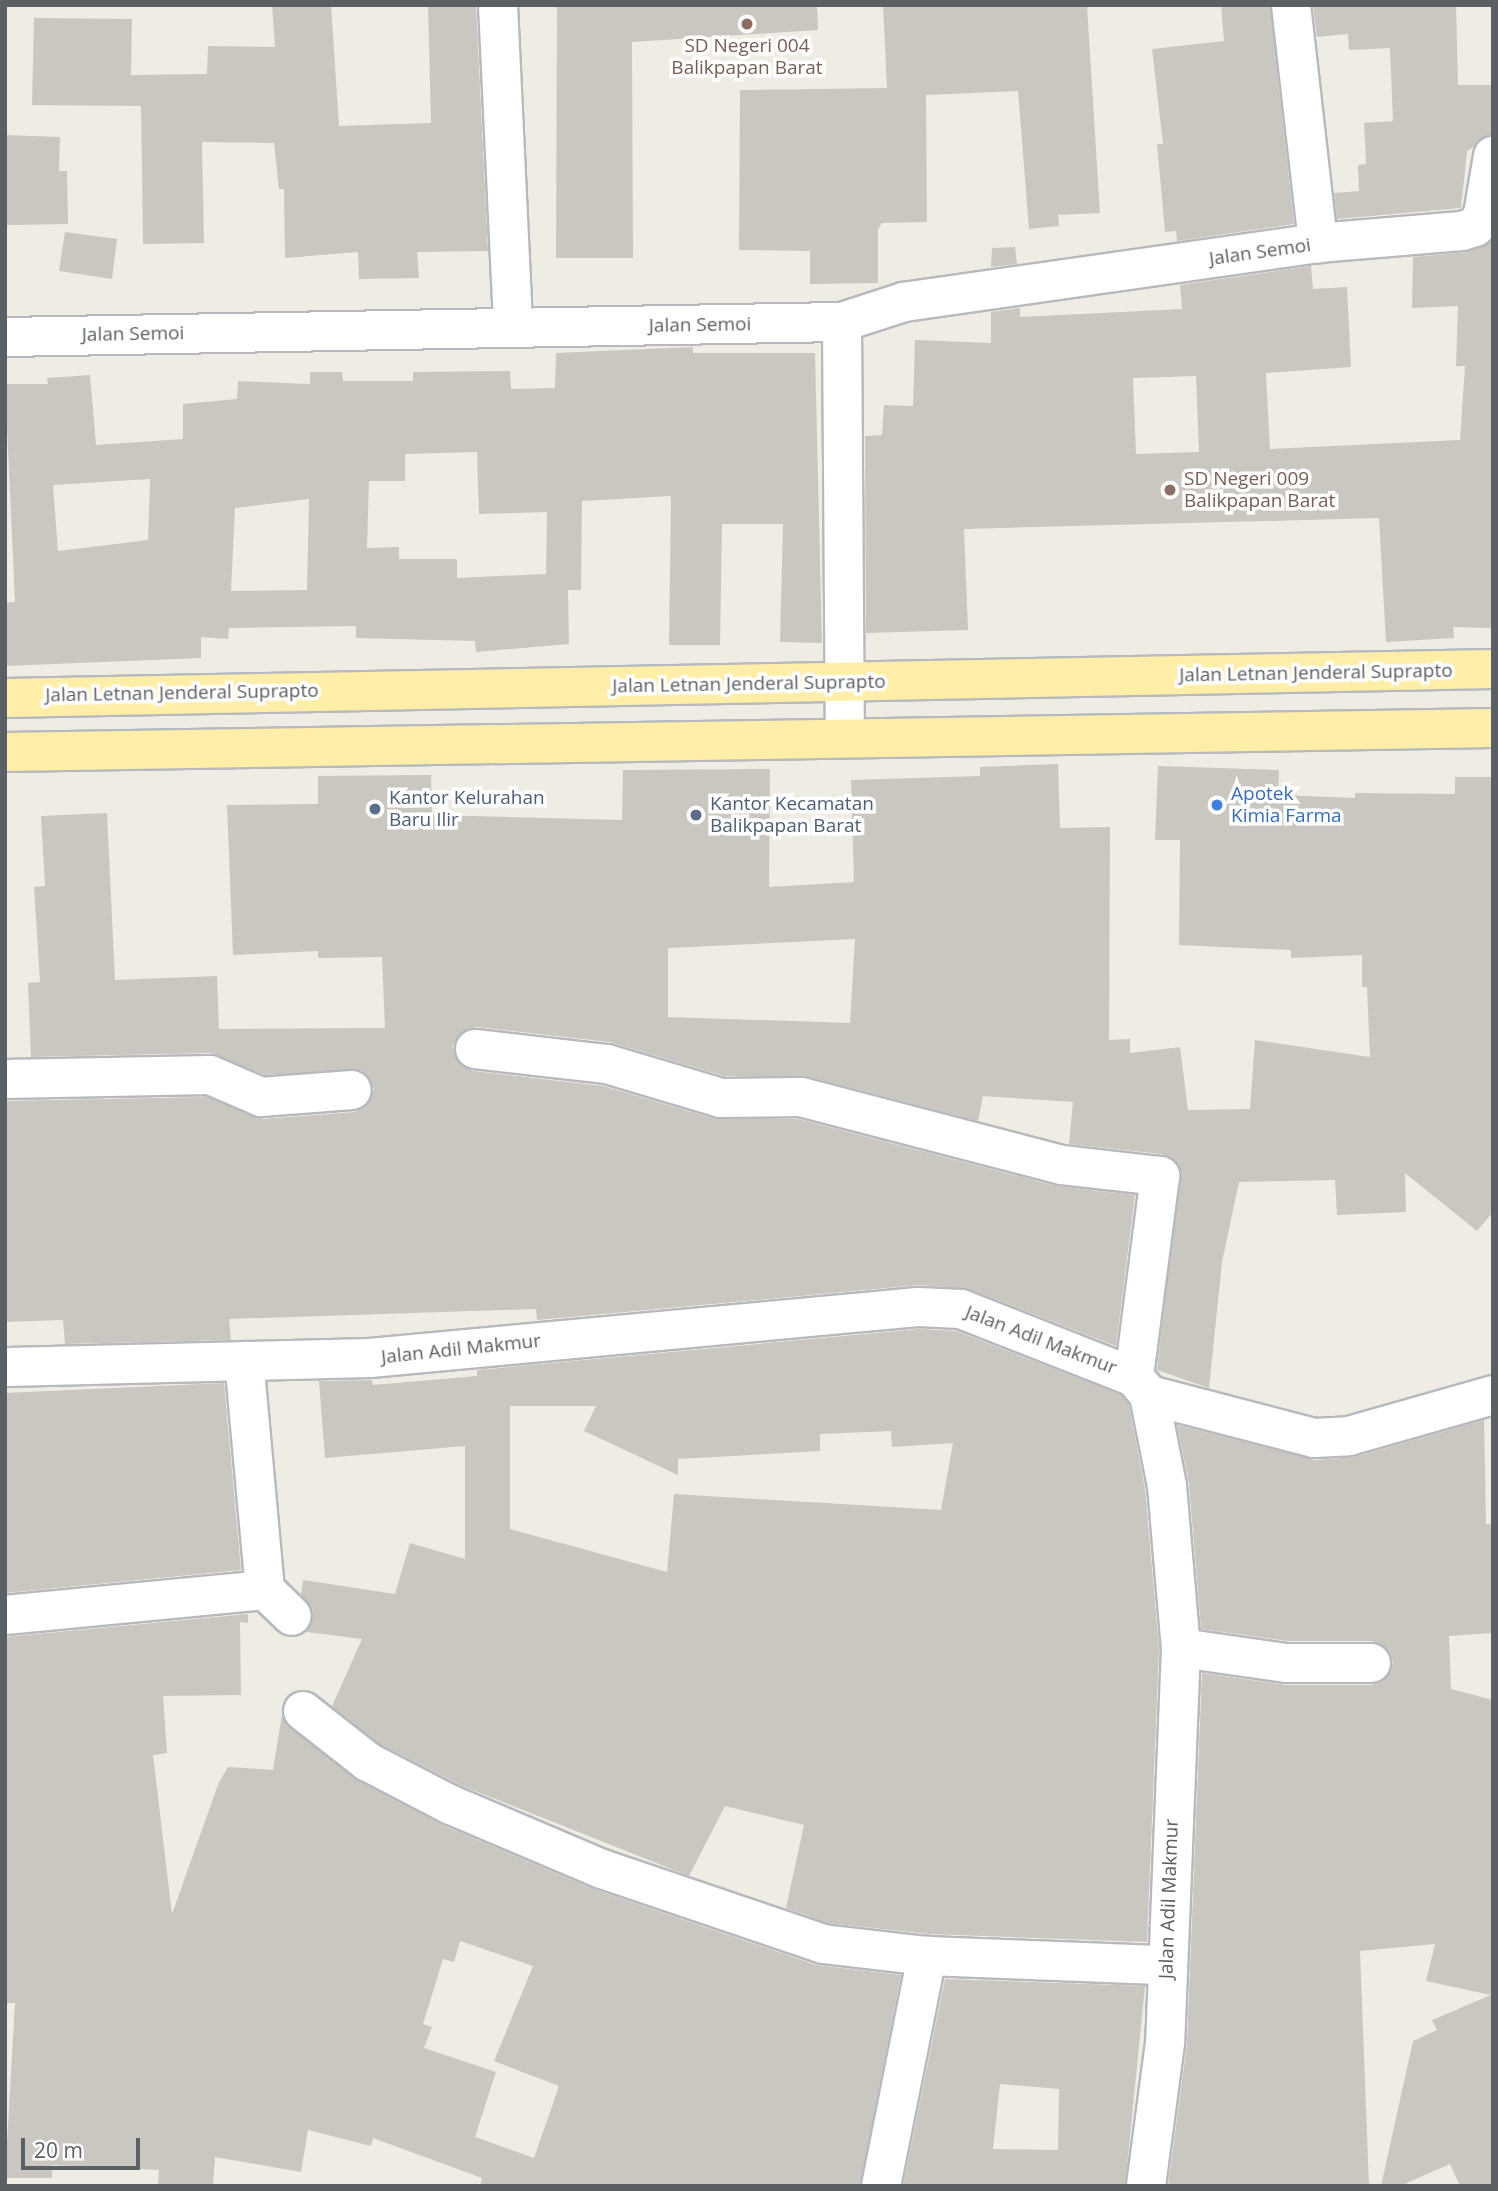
<!DOCTYPE html>
<style>
body{margin:0}
#map{position:relative;width:1498px;height:2191px;overflow:hidden;background:#efece3;font-family:"Open Sans",sans-serif}
div>[style]{position:absolute}
[style*='--x']{left:calc(var(--x)*1px);top:calc(var(--y)*1px);width:calc(var(--w)*1px);rotate:calc(var(--a)*1deg)}
.building>*{inset:0;background:#cac7c0}
.roads{filter:drop-shadow(2px 0 #b6babe) drop-shadow(-2px 0 #b6babe) drop-shadow(0 2px #b6babe) drop-shadow(0 -2px #b6babe)}
.minor>*{height:38px;margin:-19px;padding:0 19px;transform-origin:19px;border-radius:19px;background:#fff}
.major>*{height:38px;margin:-19px;padding:0 19px;transform-origin:19px;border-radius:19px;background:#ffeea8}
.dots>*{width:19px;height:19px;translate:-50% -50%;box-sizing:border-box;border:4px solid #fff;border-radius:50%}
span{translate:-50% -50%;white-space:nowrap;text-align:center;line-height:1.15;-webkit-text-stroke:7px #fff;paint-order:stroke}
.education-label{font-size:19px;color:#785e54}
.left{translate:0 -50%;text-align:left}
.street-label{font-size:19px;color:#5b6065}
.shop-label{font-size:19px;color:#366cbe}
.service-label{font-size:19px;color:#4e5e75}
.frame{position:absolute;inset:0;border:7px solid #5b6065;pointer-events:none}
.scale{position:absolute;left:21px;top:2138px;width:119px;height:32px;box-sizing:border-box;border:4px solid #5b6065;border-top:0;padding-left:9px;font-size:21px;line-height:24px;white-space:nowrap;color:#5b6065;-webkit-text-stroke:5px #fff;paint-order:stroke}
</style>
<div id="map">
<div class="building">
<div style="clip-path:polygon(272px 5px,331px 5px,339px 126px,431px 123px,428px 5px,476px 5px,488px 251px,417px 252px,419px 278px,359px 279px,358px 252px,285px 258px,284px 189px,279px 189px,274px 143px,202px 142px,204px 243px,143px 244px,141px 106px,32px 105px,34px 18px,132px 19px,131px 75px,207px 74px,208px 46px,275px 47px)"></div>
<div style="clip-path:polygon(557px 5px,817px 5px,818px 30px,632px 42px,633px 258px,556px 258px)"></div>
<div style="clip-path:polygon(883px 5px,1087px 5px,1100px 213px,1058px 215px,1059px 226px,1029px 229px,1018px 91px,926px 95px,927px 222px,882px 223px,878px 229px,878px 283px,810px 284px,810px 251px,739px 250px,740px 90px,887px 88px)"></div>
<div style="clip-path:polygon(1221px 5px,1270px 5px,1294px 224px,1177px 241px,1176px 231px,1165px 232px,1157px 144px,1163px 144px,1152px 49px,1224px 41px)"></div>
<div style="clip-path:polygon(1313px 5px,1456px 5px,1458px 85px,1493px 85px,1492px 135px,1467px 151px,1461px 208px,1337px 219px,1334px 193px,1359px 191px,1358px 165px,1366px 164px,1364px 123px,1393px 121px,1390px 48px,1349px 50px,1348px 34px,1317px 37px)"></div>
<div style="clip-path:polygon(5px 135px,60px 137px,59px 171px,67px 171px,68px 224px,7px 225px)"></div>
<div style="clip-path:polygon(65px 232px,117px 239px,112px 279px,59px 271px)"></div>
<div style="clip-path:polygon(evenodd,1493px 240px,1493px 628px,1453px 627px,1454px 638px,1386px 642px,1379px 518px,964px 529px,968px 630px,866px 633px,865px 436px,882px 435px,884px 405px,913px 406px,915px 340px,991px 343px,991px 312px,1020px 308px,1020px 317px,1182px 309px,1180px 285px,1311px 266px,1313px 289px,1347px 287px,1351px 367px,1266px 373px,1270px 449px,1460px 440px,1465px 366px,1456px 366px,1458px 306px,1412px 308px,1413px 257px,1468px 252px,1493px 240px,1196px 376px,1199px 452px,1136px 454px,1133px 378px,1196px 376px)"></div>
<div style="clip-path:polygon(1015px 247px,1017px 264px,991px 267px,992px 248px)"></div>
<div style="clip-path:polygon(evenodd,693px 347px,693px 353px,815px 353px,822px 643px,780px 642px,783px 524px,722px 524px,720px 645px,669px 645px,671px 496px,582px 501px,581px 590px,568px 590px,569px 644px,476px 652px,475px 641px,356px 638px,356px 626px,229px 628px,228px 639px,201px 637px,201px 658px,5px 666px,5px 603px,15px 602px,5px 384px,48px 384px,47px 378px,90px 375px,96px 445px,183px 439px,183px 404px,237px 399px,238px 381px,310px 384px,310px 372px,342px 372px,343px 381px,413px 381px,413px 372px,510px 371px,511px 389px,555px 388px,556px 353px,693px 347px,477px 452px,479px 514px,547px 512px,546px 574px,457px 578px,457px 559px,399px 559px,399px 547px,367px 548px,369px 481px,405px 481px,405px 454px,477px 452px,693px 347px,150px 479px,148px 540px,58px 551px,53px 485px,150px 479px,693px 347px,309px 499px,307px 590px,231px 591px,235px 508px,309px 499px)"></div>
<div style="clip-path:polygon(evenodd,1058px 764px,1060px 828px,1110px 827px,1109px 1040px,1130px 1039px,1130px 1053px,1180px 1047px,1188px 1110px,1250px 1109px,1255px 1040px,1370px 1057px,1367px 987px,1362px 987px,1362px 955px,1291px 958px,1291px 950px,1179px 945px,1180px 840px,1155px 840px,1158px 766px,1279px 770px,1278px 795px,1355px 798px,1355px 793px,1455px 794px,1455px 777px,1493px 777px,1493px 1212px,1477px 1231px,1405px 1173px,1406px 1212px,1337px 1215px,1335px 1180px,1239px 1182px,1222px 1262px,1209px 1388px,1157px 1370px,1180px 1167px,1162px 1154px,1069px 1144px,1073px 1102px,983px 1096px,978px 1121px,806px 1076px,724px 1076px,610px 1042px,477px 1027px,458px 1035px,453px 1047px,461px 1066px,473px 1071px,603px 1086px,715px 1119px,798px 1119px,1056px 1186px,1135px 1195px,1116px 1346px,969px 1289px,919px 1285px,537px 1320px,536px 1309px,229px 1319px,231px 1340px,65px 1344px,63px 1320px,5px 1322px,5px 1101px,206px 1097px,263px 1119px,354px 1112px,365px 1108px,374px 1089px,361px 1070px,265px 1075px,210px 1053px,31px 1057px,28px 983px,40px 982px,34px 887px,45px 886px,41px 816px,107px 813px,115px 980px,217px 976px,219px 1029px,385px 1028px,382px 957px,318px 958px,318px 951px,233px 955px,227px 805px,318px 804px,318px 776px,431px 775px,432px 815px,622px 820px,623px 770px,770px 769px,769px 887px,854px 882px,851px 780px,980px 776px,980px 767px,1058px 764px,855px 939px,850px 1023px,668px 1017px,668px 948px,855px 939px)"></div>
<div style="clip-path:polygon(evenodd,919px 1329px,956px 1331px,1121px 1395px,1129px 1405px,1145px 1489px,1159px 1648px,1147px 1942px,929px 1934px,828px 1923px,786px 1908px,804px 1825px,725px 1806px,689px 1876px,460px 1785px,380px 1744px,332px 1706px,362px 1639px,307px 1632px,313px 1611px,301px 1594px,303px 1580px,395px 1594px,410px 1543px,465px 1559px,465px 1446px,325px 1458px,319px 1381px,372px 1380px,373px 1385px,477px 1376px,477px 1370px,919px 1329px,510px 1406px,596px 1406px,584px 1431px,678px 1475px,678px 1459px,820px 1451px,820px 1434px,891px 1431px,892px 1447px,953px 1443px,941px 1510px,674px 1494px,667px 1572px,510px 1529px,510px 1406px)"></div>
<div style="clip-path:polygon(224px 1383px,241px 1570px,5px 1593px,5px 1393px)"></div>
<div style="clip-path:polygon(1484px 1420px,1486px 1524px,1493px 1524px,1493px 1633px,1449px 1636px,1451px 1689px,1493px 1700px,1493px 2186px,1460px 2186px,1450px 2164px,1400px 2186px,1381px 2186px,1413px 2041px,1437px 2030px,1432px 2020px,1491px 1995px,1426px 1981px,1435px 1944px,1360px 1951px,1369px 2186px,1168px 2186px,1187px 2044px,1202px 1673px,1286px 1685px,1371px 1685px,1382px 1682px,1393px 1664px,1390px 1652px,1372px 1641px,1288px 1641px,1201px 1629px,1189px 1484px,1177px 1425px,1315px 1460px,1355px 1457px)"></div>
<div style="clip-path:polygon(evenodd,248px 1614px,248px 1623px,240px 1622px,241px 1695px,163px 1696px,167px 1753px,153px 1755px,172px 1914px,219px 1782px,228px 1767px,273px 1770px,282px 1715px,290px 1728px,358px 1781px,442px 1825px,593px 1889px,816px 1965px,901px 1975px,860px 2186px,480px 2186px,482px 2178px,373px 2138px,371px 2146px,308px 2130px,301px 2172px,215px 2157px,213px 2186px,158px 2186px,159px 2170px,52px 2165px,52px 2178px,5px 2178px,15px 2003px,5px 2003px,5px 1637px,248px 1614px,460px 1941px,533px 1966px,494px 2061px,559px 2086px,534px 2158px,475px 2137px,496px 2072px,424px 2048px,432px 2027px,423px 2024px,443px 1959px,454px 1962px,460px 1941px)"></div>
<div style="clip-path:polygon(evenodd,945px 1979px,1145px 1986px,1125px 2186px,903px 2186px,945px 1979px,1000px 2084px,1059px 2089px,1058px 2150px,993px 2149px,1000px 2084px)"></div>
</div>
<div class="roads">
<div class="minor">
<div style="--x:498;--y:5;--w:323;--a:87.3"></div>
<div style="--x:1291;--y:5;--w:240;--a:83.5"></div>
<div style="--x:842;--y:322;--w:415;--a:89.6"></div>
<div style="--x:5;--y:337;--w:837;--a:-1.03"></div>
<div style="--x:842;--y:322;--w:65;--a:-17.9"></div>
<div style="--x:904;--y:302;--w:418;--a:-8.1"></div>
<div style="--x:1318;--y:243;--w:144;--a:-4.8"></div>
<div style="--x:1462;--y:231;--w:14;--a:-17"></div>
<div style="--x:1475;--y:227;--w:14;--a:-56"></div>
<div style="--x:1483;--y:215;--w:60;--a:-80.4"></div>
<div style="--x:475;--y:1049;--w:133;--a:6.5"></div>
<div style="--x:607;--y:1064;--w:119;--a:16.6"></div>
<div style="--x:721;--y:1098;--w:80;--a:-0.7"></div>
<div style="--x:801;--y:1097;--w:270;--a:14.6"></div>
<div style="--x:1062;--y:1165;--w:99;--a:6.4"></div>
<div style="--x:1160;--y:1176;--w:203;--a:97.4"></div>
<div style="--x:5;--y:1079;--w:205;--a:-1.1"></div>
<div style="--x:210;--y:1075;--w:56;--a:23.3"></div>
<div style="--x:261;--y:1097;--w:91;--a:-4.4"></div>
<div style="--x:5;--y:1367;--w:365;--a:-1.4"></div>
<div style="--x:370;--y:1358;--w:550;--a:-5.32"></div>
<div style="--x:918;--y:1307;--w:43;--a:2.7"></div>
<div style="--x:961;--y:1309;--w:186;--a:21.5"></div>
<div style="--x:1134;--y:1377;--w:23;--a:50"></div>
<div style="--x:1149;--y:1395;--w:93;--a:78.8"></div>
<div style="--x:1167;--y:1486;--w:163;--a:85.1"></div>
<div style="--x:1181;--y:1648;--w:395;--a:92.3"></div>
<div style="--x:1165;--y:2043;--w:144;--a:97.6"></div>
<div style="--x:1149;--y:1395;--w:171;--a:14.6"></div>
<div style="--x:1314;--y:1438;--w:35;--a:-3"></div>
<div style="--x:1349;--y:1436;--w:150;--a:-15.9"></div>
<div style="--x:265;--y:1590;--w:37;--a:44"></div>
<div style="--x:5;--y:1615;--w:261;--a:-5.5"></div>
<div style="--x:265;--y:1590;--w:230;--a:-95.2"></div>
<div style="--x:1181;--y:1648;--w:106;--a:8.1"></div>
<div style="--x:1286;--y:1663;--w:85;--a:0"></div>
<div style="--x:303;--y:1711;--w:83;--a:38.1"></div>
<div style="--x:368;--y:1762;--w:93;--a:27.4"></div>
<div style="--x:451;--y:1805;--w:164;--a:23"></div>
<div style="--x:602;--y:1869;--w:233;--a:18.7"></div>
<div style="--x:823;--y:1944;--w:105;--a:6.6"></div>
<div style="--x:927;--y:1956;--w:239;--a:2.2"></div>
<div style="--x:881;--y:2186;--w:235;--a:-78.7"></div>
</div>
<div class="major">
<div style="--x:5;--y:698;--w:1488;--a:-1.12"></div>
<div style="--x:5;--y:752;--w:1488;--a:-0.92"></div>
</div>
</div>
<div class="dots">
<div style="left:747px;top:24px;background:#8d6e63"></div>
<div style="left:1170px;top:490px;background:#8d6e63"></div>
<div style="left:1217px;top:805px;background:#3f7fe0"></div>
<div style="left:375px;top:809px;background:#5c6f8a"></div>
<div style="left:696px;top:815px;background:#5c6f8a"></div>
</div>
<div class="education-label">
<span style="left:747px;top:57px">SD Negeri 004<br>Balikpapan Barat</span>
<span class="left" style="left:1184px;top:490px">SD Negeri 009<br>Balikpapan Barat</span>
</div>
<div class="street-label">
<span style="left:1260px;top:252px;rotate:-8deg">Jalan Semoi</span>
<span style="left:700px;top:325px;rotate:-1deg">Jalan Semoi</span>
<span style="left:133px;top:334px;rotate:-1deg">Jalan Semoi</span>
<span style="left:1316px;top:673px;rotate:-1deg">Jalan Letnan Jenderal Suprapto</span>
<span style="left:749px;top:684px;rotate:-1deg">Jalan Letnan Jenderal Suprapto</span>
<span style="left:182px;top:693px;rotate:-1deg">Jalan Letnan Jenderal Suprapto</span>
<span style="left:1041px;top:1340px;rotate:21deg">Jalan Adil Makmur</span>
<span style="left:461px;top:1349px;rotate:-6deg">Jalan Adil Makmur</span>
<span style="left:1169px;top:1899px;rotate:-88deg">Jalan Adil Makmur</span>
</div>
<div class="shop-label">
<span class="left" style="left:1231px;top:805px">Apotek<br>Kimia Farma</span>
</div>
<div class="service-label">
<span class="left" style="left:389px;top:809px">Kantor Kelurahan<br>Baru Ilir</span>
<span class="left" style="left:710px;top:815px">Kantor Kecamatan<br>Balikpapan Barat</span>
</div>
<div class="frame"></div>
<div class="scale">20 m</div>
</div>
